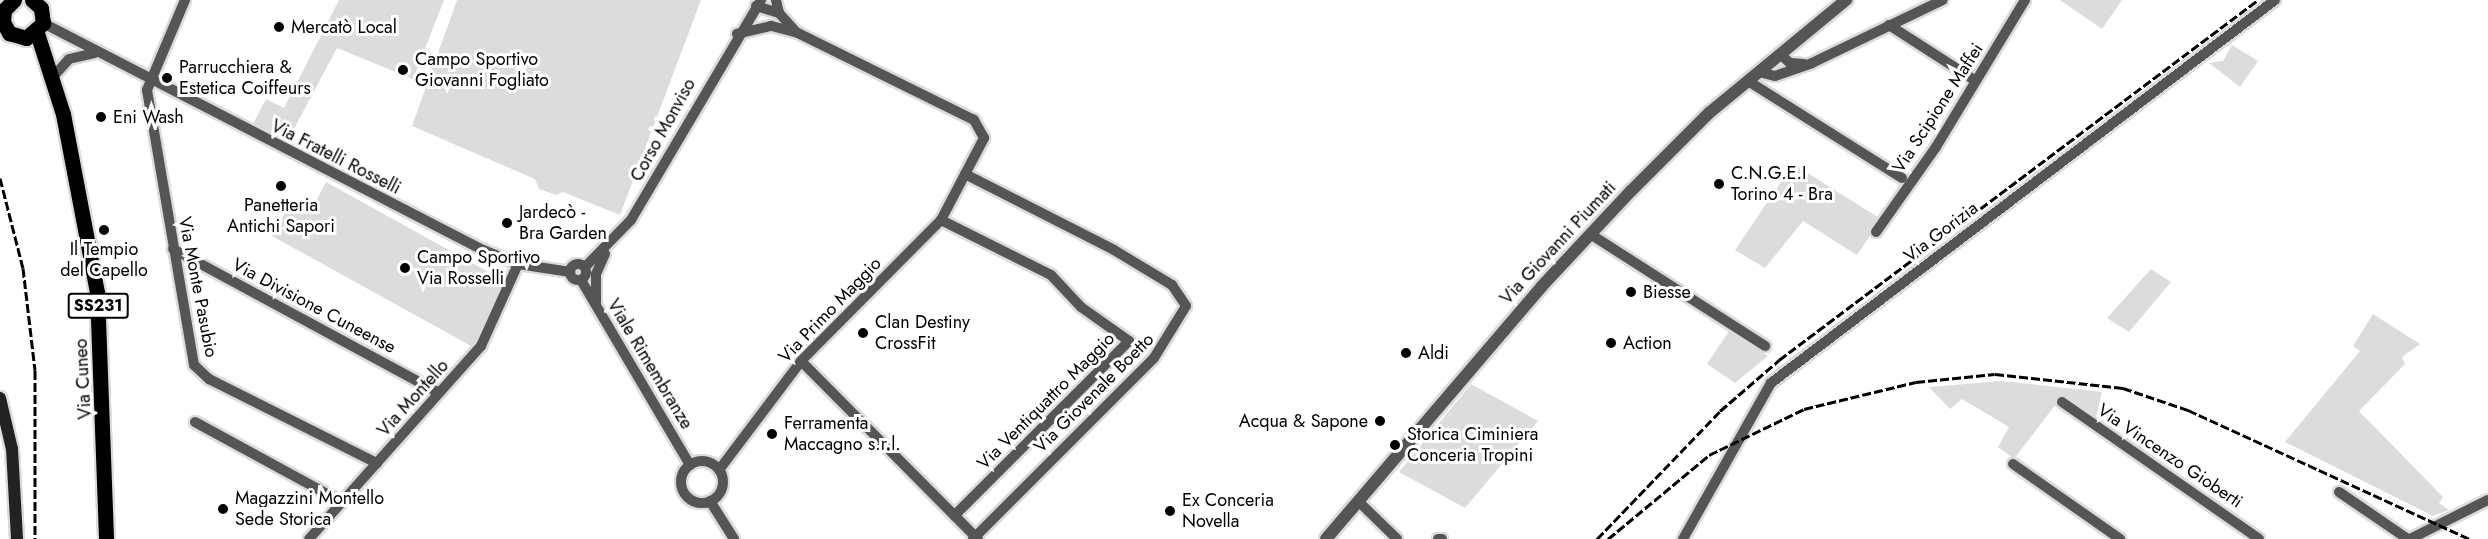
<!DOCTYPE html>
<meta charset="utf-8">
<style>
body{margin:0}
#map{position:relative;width:2488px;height:539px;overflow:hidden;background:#fff;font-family:Jost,sans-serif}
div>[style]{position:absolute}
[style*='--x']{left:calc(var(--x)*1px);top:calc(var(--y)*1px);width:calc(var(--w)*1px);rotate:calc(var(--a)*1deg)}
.green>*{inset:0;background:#dcdcdc}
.roads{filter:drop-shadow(2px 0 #dbdbdb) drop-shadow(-2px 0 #dbdbdb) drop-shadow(0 2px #dbdbdb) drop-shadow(0 -2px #dbdbdb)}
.minor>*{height:10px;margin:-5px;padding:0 5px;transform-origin:5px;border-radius:5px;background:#555}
.minor>.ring{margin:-5px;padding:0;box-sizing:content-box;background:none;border:10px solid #555;border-radius:50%}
.tertiary>*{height:12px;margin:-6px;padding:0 6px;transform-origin:6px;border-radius:6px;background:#555}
.secondary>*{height:12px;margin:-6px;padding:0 6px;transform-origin:6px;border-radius:6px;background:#222}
.primary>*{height:15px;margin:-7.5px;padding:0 7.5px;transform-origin:7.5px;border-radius:7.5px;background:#000}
.rail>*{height:3px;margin-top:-1.5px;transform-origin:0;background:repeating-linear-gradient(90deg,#000 0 9px,transparent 0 12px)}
.dots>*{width:16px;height:16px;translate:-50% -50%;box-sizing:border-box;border:3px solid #fff;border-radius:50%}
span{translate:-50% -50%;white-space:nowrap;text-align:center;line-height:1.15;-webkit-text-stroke:6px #fff;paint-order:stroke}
.shield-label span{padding:2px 4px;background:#fff;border:2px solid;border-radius:4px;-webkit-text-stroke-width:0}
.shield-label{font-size:16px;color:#000;font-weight:700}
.poi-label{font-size:18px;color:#000}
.left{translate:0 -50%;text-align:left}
.right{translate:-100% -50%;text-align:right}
.street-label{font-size:18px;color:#000}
</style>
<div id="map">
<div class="green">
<div style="clip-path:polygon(339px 0,444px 0,413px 79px,337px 48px,287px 142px,285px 127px,279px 124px,269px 133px,253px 124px,266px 99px,284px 108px)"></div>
<div style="clip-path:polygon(457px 0,701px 0,620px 215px,563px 192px,556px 195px,539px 189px,535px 179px,412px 126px)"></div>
<div style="clip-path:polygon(2060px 0,2122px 0,2102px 29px)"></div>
<div style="clip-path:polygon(2232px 45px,2258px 61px,2240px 87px,2209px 63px,2223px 61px)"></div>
<div style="clip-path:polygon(1793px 164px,1881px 219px,1857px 255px,1803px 221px,1765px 268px,1735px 250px)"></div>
<div style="clip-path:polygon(326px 182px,503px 280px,473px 347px,272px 236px,292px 201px,311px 211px)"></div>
<div style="clip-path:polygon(2151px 269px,2171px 282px,2129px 332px,2107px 318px)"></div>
<div style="clip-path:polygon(2373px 314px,2420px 344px,2402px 357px,2405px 364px,2359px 411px,2443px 497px,2439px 503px,2449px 510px,2433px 516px,2285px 442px,2360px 351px,2353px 346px)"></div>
<div style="clip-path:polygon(1729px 331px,1768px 356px,1735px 383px,1707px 364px)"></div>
<div style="clip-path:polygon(2002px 381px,2102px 392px,2096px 418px,2062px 396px,2014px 459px,1998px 447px,2009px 427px,1962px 399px,1950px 409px,1929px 387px)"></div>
<div style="clip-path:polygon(1471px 384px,1538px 421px,1465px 508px,1399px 472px)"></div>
</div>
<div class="roads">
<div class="minor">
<div style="--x:185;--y:0;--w:98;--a:112.9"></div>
<div style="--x:147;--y:90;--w:279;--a:80.3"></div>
<div style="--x:194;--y:365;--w:21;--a:43"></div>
<div style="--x:209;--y:379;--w:188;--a:26.6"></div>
<div style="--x:776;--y:0;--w:13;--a:77"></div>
<div style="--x:779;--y:13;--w:24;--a:48"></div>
<div style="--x:756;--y:6;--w:24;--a:17"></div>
<div style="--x:43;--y:23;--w:495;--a:27.3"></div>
<div style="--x:483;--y:250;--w:38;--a:22"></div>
<div style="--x:518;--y:264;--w:53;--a:8.7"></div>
<div style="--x:1889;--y:25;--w:103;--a:32.8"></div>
<div style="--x:1780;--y:54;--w:13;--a:42"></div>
<div style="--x:1790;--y:63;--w:14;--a:4"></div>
<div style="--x:1759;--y:72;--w:16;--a:14"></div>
<div style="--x:1775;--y:76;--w:39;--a:-19"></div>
<div style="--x:1812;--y:63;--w:145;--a:-25.7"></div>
<div style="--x:52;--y:78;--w:25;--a:-48"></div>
<div style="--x:69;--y:59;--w:26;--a:-13"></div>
<div style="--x:1748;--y:81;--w:182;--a:32.2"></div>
<div style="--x:965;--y:174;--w:167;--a:27"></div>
<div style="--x:1114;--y:250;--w:68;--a:31.1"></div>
<div style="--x:1172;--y:285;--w:25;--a:56"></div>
<div style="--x:1186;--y:306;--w:61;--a:121.6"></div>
<div style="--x:1154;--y:358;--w:256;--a:135"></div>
<div style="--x:941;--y:220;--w:123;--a:26.6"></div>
<div style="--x:1051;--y:275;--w:44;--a:46.8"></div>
<div style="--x:1081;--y:307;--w:59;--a:35.3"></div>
<div style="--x:1129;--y:341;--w:247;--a:135"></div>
<div style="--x:1876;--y:232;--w:104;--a:-54.8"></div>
<div style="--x:1936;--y:147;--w:172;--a:-58.8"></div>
<div style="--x:1590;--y:234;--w:208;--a:32.6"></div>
<div style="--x:173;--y:249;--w:302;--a:28.4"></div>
<div class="ring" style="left:570px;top:264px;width:6px;height:6px"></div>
<div style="--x:585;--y:267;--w:66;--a:-45.6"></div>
<div style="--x:631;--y:220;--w:256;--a:-59.4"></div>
<div style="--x:581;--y:280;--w:215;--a:59.5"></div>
<div style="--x:596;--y:302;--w:28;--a:-90"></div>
<div style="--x:596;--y:274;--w:22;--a:-66"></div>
<div style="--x:801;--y:361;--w:251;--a:45.2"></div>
<div style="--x:2062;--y:402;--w:240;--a:34.8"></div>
<div style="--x:195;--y:422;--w:167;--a:28.6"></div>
<div class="ring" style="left:681px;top:461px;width:32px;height:32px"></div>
<div style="--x:2013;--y:464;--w:131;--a:35"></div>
<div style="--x:719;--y:470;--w:136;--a:-53"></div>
<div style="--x:801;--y:361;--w:199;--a:-45.2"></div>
<div style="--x:941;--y:220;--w:93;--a:-62.3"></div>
<div style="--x:984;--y:138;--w:21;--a:-119"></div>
<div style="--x:974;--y:120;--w:196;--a:-153.7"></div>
<div style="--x:798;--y:33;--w:28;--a:-165"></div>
<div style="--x:771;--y:26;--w:35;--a:167"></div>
<div style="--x:2339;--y:492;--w:83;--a:34.3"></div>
<div style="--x:710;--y:501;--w:45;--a:57.7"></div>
<div style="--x:1359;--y:502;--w:53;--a:44.2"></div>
<div style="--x:309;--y:539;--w:259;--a:-48.3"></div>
<div style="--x:481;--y:346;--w:90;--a:-65.7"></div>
<div style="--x:1438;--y:539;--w:4;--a:0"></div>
<div style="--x:1683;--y:539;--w:179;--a:-60.6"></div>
<div style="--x:1771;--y:383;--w:633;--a:-37.23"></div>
<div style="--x:2410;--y:539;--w:87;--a:-26.6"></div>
</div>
<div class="tertiary">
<div style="--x:1326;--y:539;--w:333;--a:-49.5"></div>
<div style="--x:1542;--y:286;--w:130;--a:-46.9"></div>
<div style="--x:1631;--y:191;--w:110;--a:-45"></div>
<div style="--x:1709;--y:113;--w:178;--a:-39.5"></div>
</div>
<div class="secondary">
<div style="--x:0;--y:398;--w:52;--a:76.8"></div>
<div style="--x:12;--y:449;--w:90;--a:86.8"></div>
</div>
<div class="primary">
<div style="--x:14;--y:0;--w:14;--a:135"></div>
<div style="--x:4;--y:10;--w:12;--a:95"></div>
<div style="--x:3;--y:22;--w:13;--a:61"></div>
<div style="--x:9;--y:33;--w:18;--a:16"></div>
<div style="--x:26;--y:38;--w:23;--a:-41"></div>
<div style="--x:43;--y:23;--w:15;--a:-98"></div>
<div style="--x:41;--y:8;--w:12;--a:-138"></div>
<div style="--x:37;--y:33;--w:85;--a:72.2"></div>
<div style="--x:63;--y:114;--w:181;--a:79.2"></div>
<div style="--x:97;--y:292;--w:247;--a:87.9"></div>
</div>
</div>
<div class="rail">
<div style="--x:0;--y:178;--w:93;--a:75.7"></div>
<div style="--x:23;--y:268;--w:103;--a:83.3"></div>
<div style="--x:35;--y:370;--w:169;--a:90"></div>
<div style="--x:1597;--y:539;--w:178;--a:-46.1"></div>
<div style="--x:1720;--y:411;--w:78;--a:-40.8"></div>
<div style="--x:1779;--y:360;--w:599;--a:-36.93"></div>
<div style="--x:1608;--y:539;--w:131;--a:-39.7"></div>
<div style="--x:1709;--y:455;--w:106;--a:-25.8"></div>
<div style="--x:1804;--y:409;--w:115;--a:-13.6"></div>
<div style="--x:1916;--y:382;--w:79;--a:-5.8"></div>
<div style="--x:1995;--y:374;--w:129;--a:6.2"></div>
<div style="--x:2123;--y:388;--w:69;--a:18.7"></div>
<div style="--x:2188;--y:410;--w:310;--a:24.6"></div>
</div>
<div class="dots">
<div style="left:279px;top:27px;background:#000"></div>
<div style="left:403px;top:70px;background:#000"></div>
<div style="left:167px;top:78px;background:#000"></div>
<div style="left:101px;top:117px;background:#000"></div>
<div style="left:1719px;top:184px;background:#000"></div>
<div style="left:281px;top:186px;background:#000"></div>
<div style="left:507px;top:223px;background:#000"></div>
<div style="left:104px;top:230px;background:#000"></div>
<div style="left:405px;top:268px;background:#000"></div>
<div style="left:1631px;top:292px;background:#000"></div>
<div style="left:863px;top:333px;background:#000"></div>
<div style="left:1611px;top:343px;background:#000"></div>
<div style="left:1406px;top:353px;background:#000"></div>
<div style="left:1380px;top:421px;background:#000"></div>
<div style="left:772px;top:434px;background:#000"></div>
<div style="left:1395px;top:445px;background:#000"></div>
<div style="left:223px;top:509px;background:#000"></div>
<div style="left:1170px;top:511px;background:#000"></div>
</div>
<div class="shield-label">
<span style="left:98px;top:306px">SS231</span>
</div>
<div class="poi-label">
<span class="left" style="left:291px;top:27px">Mercatò Local</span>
<span class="left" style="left:415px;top:70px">Campo Sportivo<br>Giovanni Fogliato</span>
<span class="left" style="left:179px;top:78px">Parrucchiera &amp;<br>Estetica Coiffeurs</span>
<span class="left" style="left:113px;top:117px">Eni Wash</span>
<span class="left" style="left:1731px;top:184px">C.N.G.E.I<br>Torino 4 - Bra</span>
<span style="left:281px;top:216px">Panetteria<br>Antichi Sapori</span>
<span class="left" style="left:519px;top:223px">Jardecò -<br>Bra Garden</span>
<span style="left:104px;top:260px">Il Tempio<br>del Capello</span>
<span class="left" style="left:417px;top:268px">Campo Sportivo<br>Via Rosselli</span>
<span class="left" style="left:1643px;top:292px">Biesse</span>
<span class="left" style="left:875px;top:333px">Clan Destiny<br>CrossFit</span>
<span class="left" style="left:1623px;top:343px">Action</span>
<span class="left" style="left:1418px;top:353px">Aldi</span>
<span class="right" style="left:1368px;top:421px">Acqua &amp; Sapone</span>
<span class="left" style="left:784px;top:434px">Ferramenta<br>Maccagno s.r.l.</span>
<span class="left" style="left:1407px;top:445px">Storica Ciminiera<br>Conceria Tropini</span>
<span class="left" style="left:235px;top:509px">Magazzini Montello<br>Sede Storica</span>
<span class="left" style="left:1182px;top:511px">Ex Conceria<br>Novella</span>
</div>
<div class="street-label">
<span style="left:1938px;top:108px;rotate:-57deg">Via Scipione Maffei</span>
<span style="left:663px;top:130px;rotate:-61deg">Corso Monviso</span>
<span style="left:336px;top:157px;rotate:27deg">Via Fratelli Rosselli</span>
<span style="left:1941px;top:232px;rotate:-37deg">Via Gorizia</span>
<span style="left:1558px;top:243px;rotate:-47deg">Via Giovanni Piumati</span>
<span style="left:198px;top:287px;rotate:79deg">Via Monte Pasubio</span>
<span style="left:314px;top:306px;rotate:28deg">Via Divisione Cuneense</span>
<span style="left:830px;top:310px;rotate:-46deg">Via Primo Maggio</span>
<span style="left:650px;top:364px;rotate:59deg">Viale Rimembranze</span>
<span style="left:83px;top:379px;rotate:-93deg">Via Cuneo</span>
<span style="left:1094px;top:393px;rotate:-45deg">Via Giovenale Boetto</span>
<span style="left:413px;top:398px;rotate:-48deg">Via Montello</span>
<span style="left:1046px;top:401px;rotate:-45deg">Via Ventiquattro Maggio</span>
<span style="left:2170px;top:456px;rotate:34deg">Via Vincenzo Gioberti</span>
</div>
</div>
